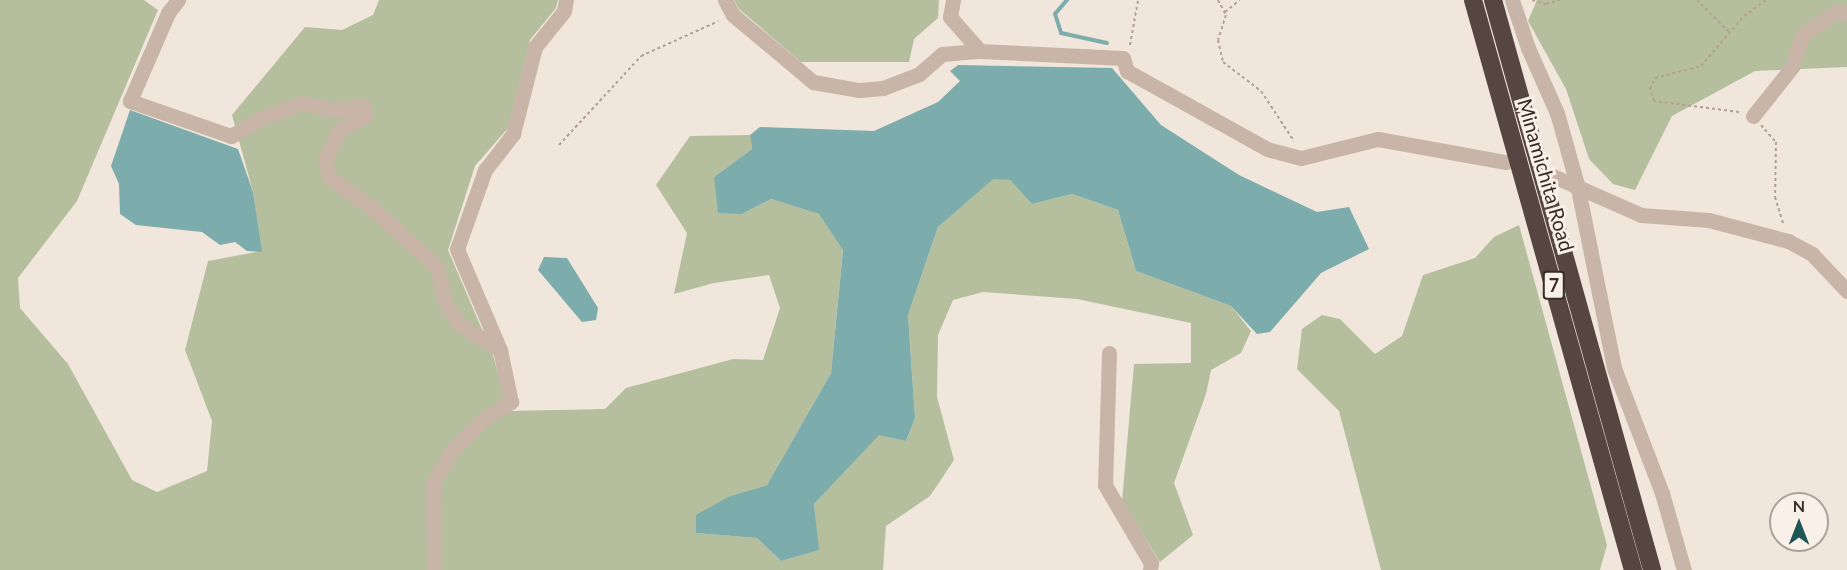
<!DOCTYPE html>
<style>
body{margin:0}
#map{position:relative;width:1847px;height:570px;overflow:hidden;background:#f1e6dc;font-family:Lato,sans-serif}
div>[style]{position:absolute}
[style*='--x']{left:calc(var(--x)*1px);top:calc(var(--y)*1px);width:calc(var(--w)*1px);rotate:calc(var(--a)*1deg)}
.green>*{inset:0;background:#b6bf9d}
.water>*{inset:0;background:#7cacab}
.stream>*{height:4px;margin:-2px;padding:0 2px;transform-origin:2px;border-radius:2px;background:#7cacab}
.path>*{height:2px;margin-top:-1px;transform-origin:0;background:repeating-linear-gradient(90deg,#b49f93 0 3px,transparent 0 6px)}
.minor>*{height:15px;margin:-7.5px;padding:0 7.5px;transform-origin:7.5px;border-radius:7.5px;background:#c8b5a8}
.highway>*{height:18px;margin:-9px;padding:0 9px;transform-origin:9px;border-radius:9px;background:#564540}
span{translate:-50% -50%;white-space:nowrap;text-align:center;line-height:1.15;-webkit-text-stroke:6px #f9f0e8;paint-order:stroke}
.shield-label span{padding:2px 4px;background:#f9f0e8;border:2px solid;border-radius:4px;-webkit-text-stroke-width:0}
.shield-label{font-size:18px;color:#362c28;font-weight:700}
.street-label{font-size:20px;color:#362c28}
.north{position:absolute;left:1769px;top:492px;width:60px;height:60px;box-sizing:border-box;background:#f9f0e8;border:2px solid #aba29b;border-radius:50%;rotate:0deg;font-size:16px;font-weight:700;line-height:24px;text-align:center;color:#362c28}
.north::after{content:'';display:block;margin:auto;width:21px;height:27px;background:#205555;clip-path:polygon(50% 0,100% 100%,50% 72%,0 100%)}
</style>
<div id="map">
<div class="green">
<div style="clip-path:polygon(0 0,144px 0,158px 10px,77px 201px,18px 278px,20px 308px,68px 364px,132px 480px,157px 492px,207px 471px,212px 421px,185px 350px,208px 261px,261px 251px,253px 192px,232px 115px,305px 27px,342px 30px,373px 15px,379px 0,558px 0,556px 8px,530px 40px,508px 128px,475px 166px,448px 250px,493px 355px,508px 411px,605px 409px,626px 388px,733px 359px,763px 360px,780px 308px,769px 275px,714px 283px,674px 294px,687px 233px,656px 185px,690px 136px,750px 135px,752px 149px,714px 177px,742px 214px,771px 199px,819px 214px,843px 249px,831px 373px,767px 485px,730px 496px,697px 533px,757px 538px,781px 561px,818px 550px,814px 504px,879px 434px,906px 441px,915px 418px,908px 315px,938px 227px,993px 178px,1010px 180px,1032px 204px,1072px 194px,1118px 210px,1136px 271px,1231px 306px,1251px 331px,1241px 353px,1211px 370px,1206px 394px,1174px 483px,1193px 535px,1160px 562px,1122px 501px,1134px 364px,1191px 363px,1191px 323px,1077px 299px,983px 292px,953px 300px,938px 335px,937px 397px,954px 460px,930px 496px,886px 526px,883px 570px,0 570px)"></div>
<div style="clip-path:polygon(734px 0,939px 0,938px 18px,914px 39px,909px 62px,801px 62px,739px 9px)"></div>
<div style="clip-path:polygon(1537px 0,1847px 0,1847px 67px,1755px 71px,1672px 116px,1635px 190px,1613px 184px,1589px 159px,1566px 89px,1528px 21px)"></div>
<div style="clip-path:polygon(1519px 225px,1607px 545px,1600px 570px,1381px 570px,1339px 411px,1297px 369px,1302px 329px,1322px 315px,1340px 319px,1375px 354px,1402px 336px,1423px 275px,1475px 258px,1494px 237px)"></div>
</div>
<div class="water">
<div style="clip-path:polygon(958px 65px,1112px 68px,1161px 125px,1239px 175px,1317px 212px,1349px 207px,1369px 249px,1321px 273px,1270px 332px,1257px 334px,1231px 306px,1136px 271px,1118px 210px,1072px 194px,1032px 204px,1010px 180px,993px 179px,938px 227px,908px 315px,915px 418px,906px 441px,879px 435px,814px 504px,819px 550px,781px 561px,757px 538px,696px 533px,696px 515px,730px 496px,767px 485px,831px 373px,843px 250px,819px 214px,771px 199px,742px 214px,718px 213px,714px 177px,752px 149px,750px 135px,760px 127px,874px 131px,938px 102px,960px 81px,950px 71px)"></div>
<div style="clip-path:polygon(130px 110px,238px 149px,253px 192px,262px 252px,247px 251px,235px 242px,220px 245px,202px 232px,136px 225px,120px 214px,119px 184px,111px 166px)"></div>
<div style="clip-path:polygon(544px 257px,567px 258px,598px 308px,596px 320px,582px 322px,538px 270px)"></div>
</div>
<div class="stream">
<div style="--x:1067;--y:0;--w:18;--a:131"></div>
<div style="--x:1055;--y:14;--w:20;--a:72"></div>
<div style="--x:1061;--y:33;--w:47;--a:12.3"></div>
</div>
<div class="path">
<div style="--x:1218;--y:0;--w:17;--a:62"></div>
<div style="--x:1226;--y:15;--w:26;--a:108"></div>
<div style="--x:1218;--y:40;--w:23;--a:77"></div>
<div style="--x:1223;--y:62;--w:48;--a:37.3"></div>
<div style="--x:1261;--y:91;--w:60;--a:56.6"></div>
<div style="--x:1532;--y:0;--w:15;--a:16"></div>
<div style="--x:1546;--y:4;--w:15;--a:-16"></div>
<div style="--x:1697;--y:0;--w:47;--a:45"></div>
<div style="--x:1225;--y:12;--w:19;--a:-39"></div>
<div style="--x:1130;--y:45;--w:46;--a:-79.9"></div>
<div style="--x:1739;--y:112;--w:86;--a:-172.6"></div>
<div style="--x:1654;--y:101;--w:13;--a:-108"></div>
<div style="--x:1650;--y:89;--w:12;--a:-66"></div>
<div style="--x:1655;--y:78;--w:48;--a:-14.6"></div>
<div style="--x:1701;--y:66;--w:66;--a:-49.3"></div>
<div style="--x:1744;--y:16;--w:27;--a:-36"></div>
<div style="--x:1761;--y:125;--w:23;--a:49"></div>
<div style="--x:1776;--y:142;--w:55;--a:91"></div>
<div style="--x:1775;--y:197;--w:28;--a:73"></div>
<div style="--x:559;--y:145;--w:121;--a:-47.3"></div>
<div style="--x:641;--y:56;--w:85;--a:-24.2"></div>
</div>
<div class="minor">
<div style="--x:178;--y:0;--w:16;--a:128"></div>
<div style="--x:168;--y:13;--w:96;--a:113.4"></div>
<div style="--x:130;--y:101;--w:107;--a:19.1"></div>
<div style="--x:231;--y:136;--w:33;--a:-31"></div>
<div style="--x:259;--y:119;--w:46;--a:-20.4"></div>
<div style="--x:302;--y:103;--w:34;--a:12"></div>
<div style="--x:335;--y:110;--w:29;--a:-8"></div>
<div style="--x:364;--y:106;--w:10;--a:84"></div>
<div style="--x:365;--y:116;--w:30;--a:152"></div>
<div style="--x:339;--y:130;--w:32;--a:116"></div>
<div style="--x:325;--y:159;--w:18;--a:77"></div>
<div style="--x:329;--y:177;--w:53;--a:35.8"></div>
<div style="--x:372;--y:208;--w:86;--a:42.2"></div>
<div style="--x:436;--y:266;--w:38;--a:75"></div>
<div style="--x:446;--y:303;--w:23;--a:59"></div>
<div style="--x:458;--y:323;--w:50;--a:32.7"></div>
<div style="--x:725;--y:0;--w:17;--a:62"></div>
<div style="--x:733;--y:15;--w:104;--a:39.9"></div>
<div style="--x:813;--y:82;--w:47;--a:9.9"></div>
<div style="--x:859;--y:90;--w:24;--a:-5"></div>
<div style="--x:883;--y:88;--w:39;--a:-21"></div>
<div style="--x:919;--y:74;--w:30;--a:-41"></div>
<div style="--x:942;--y:54;--w:38;--a:-5"></div>
<div style="--x:980;--y:51;--w:143;--a:2.8"></div>
<div style="--x:1123;--y:58;--w:14;--a:73"></div>
<div style="--x:1127;--y:71;--w:160;--a:29.1"></div>
<div style="--x:1267;--y:149;--w:35;--a:15"></div>
<div style="--x:1301;--y:158;--w:79;--a:-13.9"></div>
<div style="--x:1378;--y:139;--w:130;--a:10.2"></div>
<div style="--x:953;--y:0;--w:17;--a:100"></div>
<div style="--x:950;--y:17;--w:45;--a:48.6"></div>
<div style="--x:1512;--y:0;--w:51;--a:71.6"></div>
<div style="--x:1528;--y:48;--w:71;--a:66"></div>
<div style="--x:1557;--y:113;--w:74;--a:74.3"></div>
<div style="--x:1577;--y:184;--w:188;--a:78.6"></div>
<div style="--x:1614;--y:368;--w:134;--a:69"></div>
<div style="--x:1662;--y:493;--w:80;--a:74.1"></div>
<div style="--x:1753;--y:116;--w:63;--a:-51.5"></div>
<div style="--x:1792;--y:67;--w:35;--a:-72"></div>
<div style="--x:1803;--y:34;--w:40;--a:-34"></div>
<div style="--x:1836;--y:12;--w:11;--a:5"></div>
<div style="--x:1553;--y:176;--w:96;--a:23.9"></div>
<div style="--x:1641;--y:215;--w:68;--a:4.2"></div>
<div style="--x:1709;--y:220;--w:82;--a:14.9"></div>
<div style="--x:1788;--y:241;--w:27;--a:28"></div>
<div style="--x:1812;--y:254;--w:51;--a:46.6"></div>
<div style="--x:1109;--y:353;--w:132;--a:91.7"></div>
<div style="--x:1105;--y:485;--w:91;--a:59.5"></div>
<div style="--x:1151;--y:563;--w:7;--a:98"></div>
<div style="--x:434;--y:570;--w:87;--a:-90.7"></div>
<div style="--x:433;--y:483;--w:38;--a:-60"></div>
<div style="--x:452;--y:450;--w:46;--a:-44.1"></div>
<div style="--x:485;--y:418;--w:31;--a:-32"></div>
<div style="--x:511;--y:402;--w:53;--a:-101.9"></div>
<div style="--x:500;--y:350;--w:110;--a:-113.1"></div>
<div style="--x:457;--y:249;--w:84;--a:-70.5"></div>
<div style="--x:485;--y:170;--w:46;--a:-52.1"></div>
<div style="--x:513;--y:134;--w:90;--a:-75.8"></div>
<div style="--x:535;--y:47;--w:46;--a:-51.1"></div>
<div style="--x:564;--y:11;--w:11;--a:-80"></div>
</div>
<div class="highway">
<div style="--x:1473;--y:0;--w:592;--a:74.32"></div>
<div style="--x:1493;--y:0;--w:592;--a:74.41"></div>
</div>
<div class="shield-label">
<span style="left:1554px;top:285px">7</span>
</div>
<div class="street-label">
<span style="left:1546px;top:175px;rotate:74deg">Minamichita Road</span>
</div>
<div class="north">N</div>
</div>
